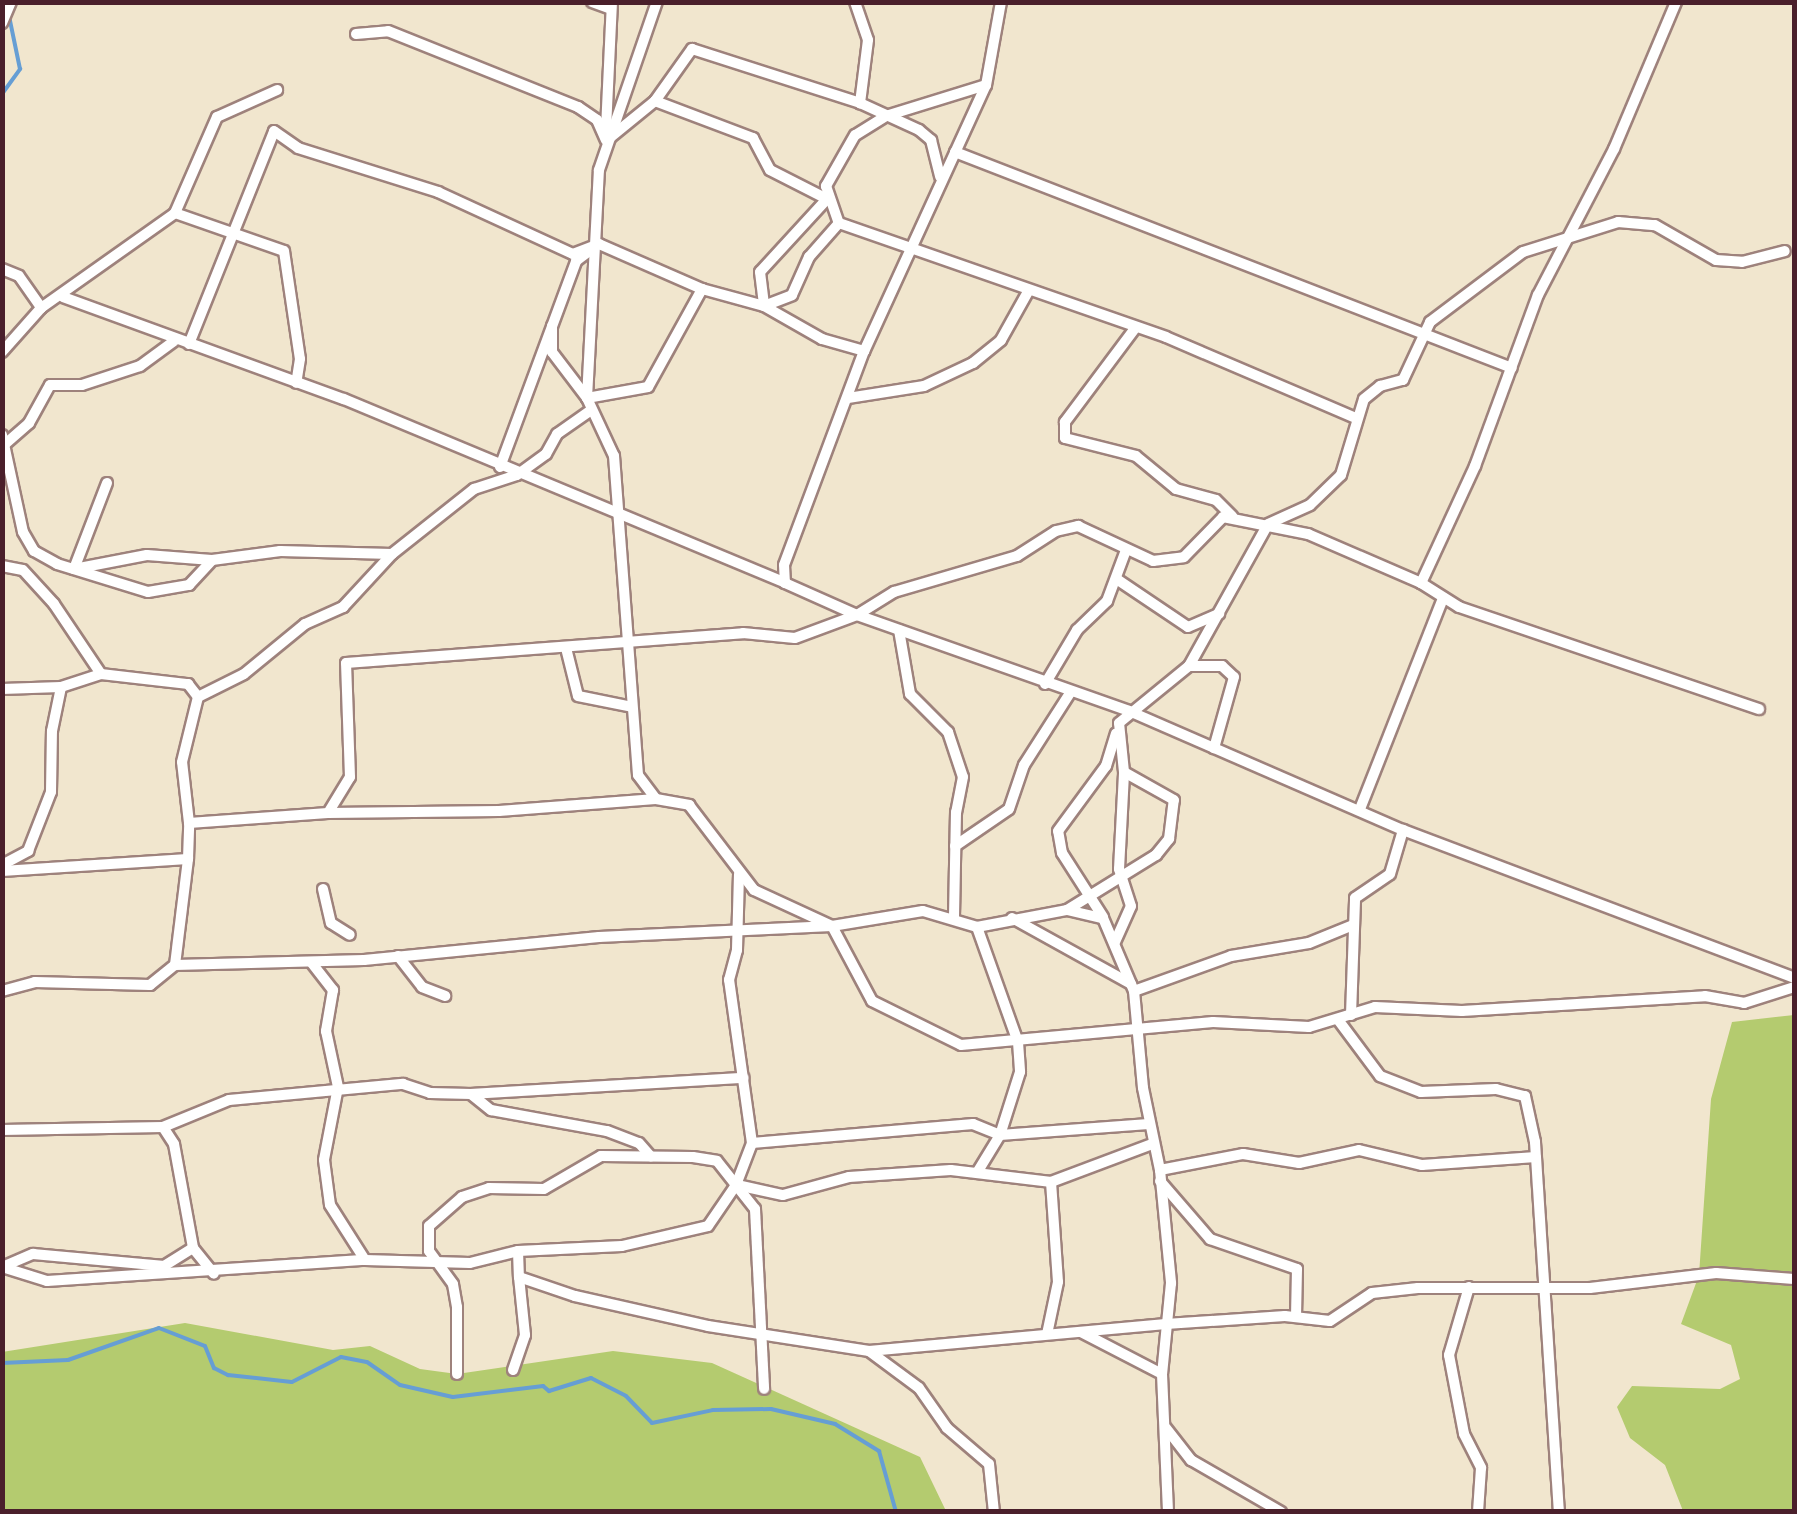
<!DOCTYPE html>
<style>
body{margin:0}
#map{position:relative;width:1797px;height:1514px;overflow:hidden;background:#f1e6ce;font-family:"Libre Caslon Text",serif}
div>[style]{position:absolute}
[style*='--x']{left:calc(var(--x)*1px);top:calc(var(--y)*1px);width:calc(var(--w)*1px);rotate:calc(var(--a)*1deg)}
.green>*{inset:0;background:#b4cb6f}
.stream>*{height:4px;margin:-2px;padding:0 2px;transform-origin:2px;border-radius:2px;background:#669ed4}
.roads{filter:drop-shadow(2px 0 #9e827c) drop-shadow(-2px 0 #9e827c) drop-shadow(0 2px #9e827c) drop-shadow(0 -2px #9e827c)}
.street>*{height:10px;margin:-5px;padding:0 5px;transform-origin:5px;border-radius:5px;background:#fff}
span{translate:-50% -50%;white-space:nowrap;text-align:center;line-height:1.15;-webkit-text-stroke:10px #f7f3e8;paint-order:stroke}
.frame{position:absolute;inset:0;border:5px solid #4a1f2b;pointer-events:none}
</style>
<div id="map">
<div class="green">
<div style="clip-path:polygon(1794px 1015px,1794px 1511px,1683px 1511px,1665px 1465px,1630px 1438px,1617px 1407px,1632px 1386px,1720px 1389px,1740px 1379px,1731px 1345px,1681px 1324px,1699px 1275px,1711px 1099px,1732px 1022px)"></div>
<div style="clip-path:polygon(185px 1323px,333px 1350px,370px 1346px,420px 1369px,457px 1374px,613px 1351px,712px 1363px,920px 1457px,946px 1511px,3px 1511px,2px 1352px)"></div>
</div>
<div class="stream">
<div style="--x:2;--y:94;--w:31;--a:-54"></div>
<div style="--x:20;--y:69;--w:54;--a:-101.7"></div>
<div style="--x:2;--y:1363;--w:66;--a:-2.6"></div>
<div style="--x:68;--y:1360;--w:96;--a:-19.4"></div>
<div style="--x:159;--y:1328;--w:49;--a:21.4"></div>
<div style="--x:205;--y:1346;--w:24;--a:68"></div>
<div style="--x:214;--y:1368;--w:16;--a:27"></div>
<div style="--x:228;--y:1375;--w:64;--a:6.2"></div>
<div style="--x:292;--y:1382;--w:55;--a:-27"></div>
<div style="--x:341;--y:1357;--w:26;--a:11"></div>
<div style="--x:367;--y:1362;--w:40;--a:34.9"></div>
<div style="--x:400;--y:1385;--w:54;--a:12.8"></div>
<div style="--x:453;--y:1397;--w:91;--a:-7"></div>
<div style="--x:543;--y:1386;--w:8;--a:40"></div>
<div style="--x:549;--y:1391;--w:44;--a:-17.2"></div>
<div style="--x:591;--y:1378;--w:39;--a:27"></div>
<div style="--x:626;--y:1396;--w:37;--a:46"></div>
<div style="--x:652;--y:1423;--w:62;--a:-12"></div>
<div style="--x:713;--y:1410;--w:58;--a:-1"></div>
<div style="--x:771;--y:1409;--w:66;--a:13.2"></div>
<div style="--x:835;--y:1424;--w:52;--a:31.5"></div>
<div style="--x:879;--y:1451;--w:63;--a:74.4"></div>
</div>
<div class="roads">
<div class="street">
<div style="--x:592;--y:2;--w:20;--a:20"></div>
<div style="--x:855;--y:2;--w:40;--a:71.1"></div>
<div style="--x:868;--y:40;--w:64;--a:97.2"></div>
<div style="--x:1001;--y:2;--w:84;--a:100.2"></div>
<div style="--x:986;--y:85;--w:293;--a:114.6"></div>
<div style="--x:864;--y:351;--w:228;--a:110.5"></div>
<div style="--x:784;--y:565;--w:18;--a:87"></div>
<div style="--x:785;--y:583;--w:79;--a:24"></div>
<div style="--x:857;--y:615;--w:288;--a:19.4"></div>
<div style="--x:1129;--y:711;--w:299;--a:23.5"></div>
<div style="--x:1403;--y:830;--w:418;--a:20.7"></div>
<div style="--x:2;--y:23;--w:23;--a:-67"></div>
<div style="--x:356;--y:34;--w:32;--a:-5"></div>
<div style="--x:388;--y:31;--w:205;--a:21.8"></div>
<div style="--x:578;--y:107;--w:23;--a:34"></div>
<div style="--x:597;--y:120;--w:22;--a:66"></div>
<div style="--x:986;--y:85;--w:105;--a:162.8"></div>
<div style="--x:886;--y:116;--w:36;--a:148"></div>
<div style="--x:855;--y:135;--w:59;--a:119.6"></div>
<div style="--x:826;--y:186;--w:39;--a:71"></div>
<div style="--x:839;--y:223;--w:346;--a:19.2"></div>
<div style="--x:1166;--y:337;--w:204;--a:23.1"></div>
<div style="--x:655;--y:101;--w:105;--a:20.7"></div>
<div style="--x:753;--y:138;--w:36;--a:62"></div>
<div style="--x:770;--y:170;--w:64;--a:27"></div>
<div style="--x:827;--y:199;--w:99;--a:132.5"></div>
<div style="--x:760;--y:272;--w:34;--a:83"></div>
<div style="--x:764;--y:306;--w:30;--a:-21"></div>
<div style="--x:792;--y:295;--w:42;--a:-65.9"></div>
<div style="--x:809;--y:257;--w:45;--a:-48.6"></div>
<div style="--x:606;--y:129;--w:127;--a:-87.3"></div>
<div style="--x:607;--y:140;--w:62;--a:-39.1"></div>
<div style="--x:655;--y:101;--w:64;--a:-54.6"></div>
<div style="--x:692;--y:49;--w:176;--a:17.8"></div>
<div style="--x:860;--y:103;--w:65;--a:24.6"></div>
<div style="--x:919;--y:130;--w:16;--a:40"></div>
<div style="--x:931;--y:140;--w:38;--a:76"></div>
<div style="--x:955;--y:152;--w:597;--a:21.2"></div>
<div style="--x:175;--y:213;--w:115;--a:19.2"></div>
<div style="--x:284;--y:251;--w:109;--a:81.6"></div>
<div style="--x:300;--y:359;--w:24;--a:99"></div>
<div style="--x:2;--y:269;--w:18;--a:22"></div>
<div style="--x:19;--y:276;--w:39;--a:55"></div>
<div style="--x:63;--y:297;--w:299;--a:20"></div>
<div style="--x:344;--y:399;--w:478;--a:22.6"></div>
<div style="--x:552;--y:326;--w:26;--a:90"></div>
<div style="--x:552;--y:352;--w:58;--a:52.7"></div>
<div style="--x:587;--y:398;--w:62;--a:-10.2"></div>
<div style="--x:648;--y:387;--w:112;--a:-61.1"></div>
<div style="--x:702;--y:289;--w:64;--a:15.3"></div>
<div style="--x:764;--y:306;--w:67;--a:29.6"></div>
<div style="--x:822;--y:339;--w:44;--a:15.9"></div>
<div style="--x:1136;--y:327;--w:119;--a:126.8"></div>
<div style="--x:1065;--y:422;--w:16;--a:90"></div>
<div style="--x:1065;--y:438;--w:73;--a:14.2"></div>
<div style="--x:1136;--y:456;--w:52;--a:39.5"></div>
<div style="--x:1176;--y:489;--w:41;--a:15.4"></div>
<div style="--x:1216;--y:500;--w:23;--a:45"></div>
<div style="--x:189;--y:344;--w:229;--a:-68.2"></div>
<div style="--x:274;--y:131;--w:29;--a:35"></div>
<div style="--x:298;--y:148;--w:147;--a:17.4"></div>
<div style="--x:438;--y:192;--w:149;--a:24.7"></div>
<div style="--x:573;--y:254;--w:28;--a:-21"></div>
<div style="--x:599;--y:244;--w:112;--a:23.6"></div>
<div style="--x:2;--y:352;--w:59;--a:-48.4"></div>
<div style="--x:41;--y:308;--w:164;--a:-35.3"></div>
<div style="--x:175;--y:213;--w:105;--a:-66.4"></div>
<div style="--x:217;--y:117;--w:66;--a:-24.2"></div>
<div style="--x:848;--y:398;--w:77;--a:-9"></div>
<div style="--x:924;--y:386;--w:54;--a:-25.1"></div>
<div style="--x:973;--y:363;--w:36;--a:-39"></div>
<div style="--x:1001;--y:340;--w:57;--a:-60.8"></div>
<div style="--x:2;--y:435;--w:99;--a:77.8"></div>
<div style="--x:23;--y:532;--w:22;--a:60"></div>
<div style="--x:34;--y:551;--w:26;--a:29"></div>
<div style="--x:57;--y:564;--w:95;--a:17.1"></div>
<div style="--x:148;--y:592;--w:42;--a:-9.7"></div>
<div style="--x:189;--y:585;--w:34;--a:-47"></div>
<div style="--x:212;--y:560;--w:69;--a:-7.5"></div>
<div style="--x:280;--y:551;--w:112;--a:1.5"></div>
<div style="--x:4;--y:445;--w:33;--a:-41"></div>
<div style="--x:29;--y:423;--w:43;--a:-61.1"></div>
<div style="--x:50;--y:385;--w:32;--a:0"></div>
<div style="--x:82;--y:385;--w:61;--a:-18.1"></div>
<div style="--x:140;--y:366;--w:42;--a:-36.3"></div>
<div style="--x:500;--y:467;--w:220;--a:-69.7"></div>
<div style="--x:576;--y:261;--w:15;--a:-37"></div>
<div style="--x:107;--y:483;--w:92;--a:111"></div>
<div style="--x:74;--y:569;--w:74;--a:-10.9"></div>
<div style="--x:147;--y:555;--w:65;--a:4.4"></div>
<div style="--x:2;--y:566;--w:21;--a:11"></div>
<div style="--x:23;--y:570;--w:46;--a:47.6"></div>
<div style="--x:54;--y:604;--w:84;--a:56.1"></div>
<div style="--x:1118;--y:580;--w:84;--a:33.9"></div>
<div style="--x:1188;--y:627;--w:34;--a:-23"></div>
<div style="--x:1421;--y:583;--w:129;--a:-65.2"></div>
<div style="--x:1475;--y:466;--w:182;--a:-69.8"></div>
<div style="--x:1538;--y:295;--w:165;--a:-62.5"></div>
<div style="--x:1614;--y:149;--w:160;--a:-67.1"></div>
<div style="--x:899;--y:630;--w:65;--a:80.2"></div>
<div style="--x:910;--y:694;--w:54;--a:45"></div>
<div style="--x:948;--y:732;--w:47;--a:71.6"></div>
<div style="--x:963;--y:777;--w:36;--a:101"></div>
<div style="--x:956;--y:812;--w:105;--a:91.1"></div>
<div style="--x:566;--y:648;--w:49;--a:76"></div>
<div style="--x:578;--y:696;--w:55;--a:11.5"></div>
<div style="--x:1189;--y:666;--w:33;--a:0"></div>
<div style="--x:1222;--y:666;--w:16;--a:43"></div>
<div style="--x:1234;--y:677;--w:74;--a:105.7"></div>
<div style="--x:1045;--y:684;--w:63;--a:-59.3"></div>
<div style="--x:1077;--y:630;--w:42;--a:-44"></div>
<div style="--x:1107;--y:601;--w:54;--a:-69.6"></div>
<div style="--x:2;--y:689;--w:59;--a:-1.9"></div>
<div style="--x:656;--y:799;--w:30;--a:-127"></div>
<div style="--x:638;--y:775;--w:320;--a:-94.3"></div>
<div style="--x:614;--y:456;--w:64;--a:-115"></div>
<div style="--x:587;--y:398;--w:228;--a:-87"></div>
<div style="--x:599;--y:170;--w:178;--a:-71"></div>
<div style="--x:1360;--y:809;--w:227;--a:-68.5"></div>
<div style="--x:328;--y:813;--w:171;--a:-0.7"></div>
<div style="--x:499;--y:811;--w:157;--a:-4.4"></div>
<div style="--x:656;--y:799;--w:34;--a:10"></div>
<div style="--x:689;--y:805;--w:107;--a:52.6"></div>
<div style="--x:754;--y:890;--w:86;--a:24.8"></div>
<div style="--x:832;--y:926;--w:85;--a:61.9"></div>
<div style="--x:872;--y:1001;--w:99;--a:26.3"></div>
<div style="--x:961;--y:1045;--w:253;--a:-5.2"></div>
<div style="--x:1213;--y:1022;--w:96;--a:3"></div>
<div style="--x:1309;--y:1027;--w:69;--a:-16.9"></div>
<div style="--x:1375;--y:1007;--w:87;--a:2.6"></div>
<div style="--x:1462;--y:1011;--w:243;--a:-3.5"></div>
<div style="--x:1705;--y:996;--w:40;--a:10"></div>
<div style="--x:1744;--y:1003;--w:52;--a:-17.7"></div>
<div style="--x:189;--y:823;--w:61;--a:-96.5"></div>
<div style="--x:182;--y:762;--w:67;--a:-76.2"></div>
<div style="--x:198;--y:697;--w:51;--a:-26.6"></div>
<div style="--x:244;--y:674;--w:79;--a:-39.3"></div>
<div style="--x:305;--y:624;--w:42;--a:-24.1"></div>
<div style="--x:343;--y:607;--w:72;--a:-47.2"></div>
<div style="--x:392;--y:554;--w:105;--a:-38.4"></div>
<div style="--x:474;--y:489;--w:45;--a:-18"></div>
<div style="--x:517;--y:475;--w:36;--a:-36"></div>
<div style="--x:546;--y:454;--w:23;--a:-61"></div>
<div style="--x:557;--y:434;--w:39;--a:-35"></div>
<div style="--x:955;--y:846;--w:65;--a:-34.4"></div>
<div style="--x:1009;--y:809;--w:46;--a:-71.2"></div>
<div style="--x:1024;--y:765;--w:85;--a:-57.4"></div>
<div style="--x:2;--y:865;--w:30;--a:-28"></div>
<div style="--x:28;--y:851;--w:63;--a:-68.7"></div>
<div style="--x:51;--y:792;--w:61;--a:-89.1"></div>
<div style="--x:52;--y:731;--w:45;--a:-78.4"></div>
<div style="--x:61;--y:687;--w:42;--a:-18"></div>
<div style="--x:101;--y:674;--w:88;--a:6.6"></div>
<div style="--x:188;--y:684;--w:16;--a:52"></div>
<div style="--x:2;--y:871;--w:186;--a:-3.7"></div>
<div style="--x:188;--y:859;--w:36;--a:-88"></div>
<div style="--x:189;--y:823;--w:139;--a:-4.1"></div>
<div style="--x:328;--y:813;--w:42;--a:-58.6"></div>
<div style="--x:350;--y:777;--w:114;--a:-92"></div>
<div style="--x:346;--y:663;--w:398;--a:-4.3"></div>
<div style="--x:743;--y:633;--w:52;--a:5.5"></div>
<div style="--x:795;--y:638;--w:66;--a:-20.4"></div>
<div style="--x:857;--y:615;--w:44;--a:-31.9"></div>
<div style="--x:894;--y:592;--w:128;--a:-16.3"></div>
<div style="--x:1017;--y:556;--w:46;--a:-32.7"></div>
<div style="--x:1056;--y:531;--w:23;--a:-13"></div>
<div style="--x:1078;--y:526;--w:83;--a:25"></div>
<div style="--x:1153;--y:561;--w:31;--a:-7"></div>
<div style="--x:1184;--y:557;--w:56;--a:-45.7"></div>
<div style="--x:1223;--y:517;--w:87;--a:11.3"></div>
<div style="--x:1308;--y:534;--w:123;--a:23.4"></div>
<div style="--x:1421;--y:583;--w:45;--a:32.3"></div>
<div style="--x:1459;--y:607;--w:317;--a:18.8"></div>
<div style="--x:323;--y:889;--w:35;--a:77"></div>
<div style="--x:331;--y:923;--w:22;--a:32"></div>
<div style="--x:1067;--y:910;--w:105;--a:-31.7"></div>
<div style="--x:1156;--y:855;--w:21;--a:-51"></div>
<div style="--x:1169;--y:839;--w:39;--a:-83"></div>
<div style="--x:1174;--y:800;--w:57;--a:-150.8"></div>
<div style="--x:1103;--y:917;--w:76;--a:-122.6"></div>
<div style="--x:1062;--y:853;--w:22;--a:-100"></div>
<div style="--x:1058;--y:831;--w:81;--a:-53.6"></div>
<div style="--x:1106;--y:766;--w:34;--a:-73"></div>
<div style="--x:1012;--y:918;--w:136;--a:29"></div>
<div style="--x:977;--y:927;--w:122;--a:70.4"></div>
<div style="--x:1018;--y:1042;--w:30;--a:86"></div>
<div style="--x:1020;--y:1072;--w:66;--a:107.6"></div>
<div style="--x:1000;--y:1135;--w:42;--a:121.4"></div>
<div style="--x:1115;--y:942;--w:39;--a:-66"></div>
<div style="--x:1131;--y:906;--w:39;--a:-108"></div>
<div style="--x:1119;--y:869;--w:97;--a:-87"></div>
<div style="--x:1124;--y:772;--w:49;--a:-95.8"></div>
<div style="--x:1119;--y:723;--w:90;--a:-39.2"></div>
<div style="--x:1189;--y:666;--w:162;--a:-60.9"></div>
<div style="--x:1268;--y:524;--w:46;--a:-24.3"></div>
<div style="--x:1310;--y:505;--w:43;--a:-44.1"></div>
<div style="--x:1341;--y:475;--w:79;--a:-73.2"></div>
<div style="--x:1364;--y:399;--w:21;--a:-39"></div>
<div style="--x:1380;--y:386;--w:24;--a:-15"></div>
<div style="--x:1403;--y:380;--w:64;--a:-65"></div>
<div style="--x:1430;--y:322;--w:116;--a:-37"></div>
<div style="--x:1523;--y:252;--w:100;--a:-17.5"></div>
<div style="--x:1618;--y:222;--w:37;--a:5"></div>
<div style="--x:1655;--y:225;--w:70;--a:29.8"></div>
<div style="--x:1716;--y:260;--w:26;--a:4"></div>
<div style="--x:1742;--y:262;--w:44;--a:-14.3"></div>
<div style="--x:398;--y:956;--w:39;--a:52"></div>
<div style="--x:422;--y:987;--w:25;--a:21"></div>
<div style="--x:311;--y:962;--w:36;--a:52"></div>
<div style="--x:333;--y:990;--w:42;--a:99.7"></div>
<div style="--x:326;--y:1031;--w:57;--a:77.9"></div>
<div style="--x:338;--y:1087;--w:74;--a:100.9"></div>
<div style="--x:324;--y:1160;--w:45;--a:82.4"></div>
<div style="--x:330;--y:1205;--w:65;--a:57.5"></div>
<div style="--x:175;--y:965;--w:189;--a:-1.5"></div>
<div style="--x:364;--y:960;--w:236;--a:-5.6"></div>
<div style="--x:599;--y:937;--w:233;--a:-2.7"></div>
<div style="--x:832;--y:926;--w:92;--a:-9.4"></div>
<div style="--x:923;--y:911;--w:56;--a:16.5"></div>
<div style="--x:977;--y:927;--w:92;--a:-10.7"></div>
<div style="--x:1067;--y:910;--w:37;--a:13"></div>
<div style="--x:1103;--y:918;--w:79;--a:67"></div>
<div style="--x:1134;--y:991;--w:97;--a:84.7"></div>
<div style="--x:1143;--y:1088;--w:84;--a:78.3"></div>
<div style="--x:1160;--y:1170;--w:114;--a:84.4"></div>
<div style="--x:1171;--y:1283;--w:91;--a:95.6"></div>
<div style="--x:1162;--y:1374;--w:138;--a:87.5"></div>
<div style="--x:2;--y:991;--w:34;--a:-15"></div>
<div style="--x:35;--y:982;--w:115;--a:1.5"></div>
<div style="--x:150;--y:985;--w:32;--a:-39"></div>
<div style="--x:175;--y:965;--w:107;--a:-83"></div>
<div style="--x:1134;--y:991;--w:103;--a:-19.8"></div>
<div style="--x:1231;--y:956;--w:79;--a:-9.5"></div>
<div style="--x:1309;--y:943;--w:48;--a:-22.2"></div>
<div style="--x:1351;--y:1015;--w:117;--a:-88"></div>
<div style="--x:1355;--y:898;--w:42;--a:-34.4"></div>
<div style="--x:1390;--y:874;--w:46;--a:-73.5"></div>
<div style="--x:1339;--y:1021;--w:69;--a:53.3"></div>
<div style="--x:1380;--y:1076;--w:44;--a:21.3"></div>
<div style="--x:1421;--y:1092;--w:75;--a:-2.3"></div>
<div style="--x:1496;--y:1089;--w:30;--a:14"></div>
<div style="--x:1525;--y:1096;--w:47;--a:77.7"></div>
<div style="--x:1535;--y:1142;--w:371;--a:86.3"></div>
<div style="--x:471;--y:1094;--w:273;--a:-3.4"></div>
<div style="--x:163;--y:1127;--w:71;--a:-22.2"></div>
<div style="--x:229;--y:1100;--w:175;--a:-5.3"></div>
<div style="--x:403;--y:1084;--w:28;--a:18"></div>
<div style="--x:430;--y:1093;--w:41;--a:1.4"></div>
<div style="--x:471;--y:1094;--w:26;--a:39"></div>
<div style="--x:491;--y:1110;--w:118;--a:10.3"></div>
<div style="--x:607;--y:1131;--w:34;--a:21"></div>
<div style="--x:639;--y:1143;--w:18;--a:49"></div>
<div style="--x:2;--y:1130;--w:161;--a:-1.1"></div>
<div style="--x:163;--y:1127;--w:20;--a:57"></div>
<div style="--x:174;--y:1144;--w:106;--a:79.6"></div>
<div style="--x:193;--y:1248;--w:33;--a:51"></div>
<div style="--x:752;--y:1143;--w:222;--a:-4.9"></div>
<div style="--x:973;--y:1124;--w:29;--a:22"></div>
<div style="--x:1000;--y:1135;--w:149;--a:-4.2"></div>
<div style="--x:1160;--y:1170;--w:85;--a:-10.9"></div>
<div style="--x:1243;--y:1154;--w:57;--a:9.1"></div>
<div style="--x:1299;--y:1163;--w:61;--a:-12.2"></div>
<div style="--x:1359;--y:1150;--w:65;--a:13.4"></div>
<div style="--x:1422;--y:1165;--w:114;--a:-4"></div>
<div style="--x:1160;--y:1181;--w:77;--a:49.2"></div>
<div style="--x:1210;--y:1239;--w:92;--a:19"></div>
<div style="--x:1297;--y:1269;--w:48;--a:91.2"></div>
<div style="--x:1051;--y:1182;--w:108;--a:-20.6"></div>
<div style="--x:737;--y:1185;--w:47;--a:12.3"></div>
<div style="--x:783;--y:1195;--w:68;--a:-15.3"></div>
<div style="--x:849;--y:1177;--w:102;--a:-3.9"></div>
<div style="--x:951;--y:1170;--w:101;--a:6.8"></div>
<div style="--x:1051;--y:1182;--w:100;--a:86"></div>
<div style="--x:1058;--y:1282;--w:53;--a:101.9"></div>
<div style="--x:518;--y:1251;--w:26;--a:88"></div>
<div style="--x:519;--y:1277;--w:59;--a:18.7"></div>
<div style="--x:575;--y:1296;--w:136;--a:12.7"></div>
<div style="--x:708;--y:1326;--w:163;--a:8.8"></div>
<div style="--x:869;--y:1351;--w:298;--a:-5.2"></div>
<div style="--x:1166;--y:1324;--w:119;--a:-3.8"></div>
<div style="--x:1285;--y:1316;--w:45;--a:6.3"></div>
<div style="--x:1330;--y:1321;--w:50;--a:-33.7"></div>
<div style="--x:1372;--y:1293;--w:46;--a:-6.2"></div>
<div style="--x:1418;--y:1288;--w:172;--a:0"></div>
<div style="--x:1590;--y:1288;--w:127;--a:-6.8"></div>
<div style="--x:1716;--y:1273;--w:78;--a:4.4"></div>
<div style="--x:2;--y:1267;--w:47;--a:17.3"></div>
<div style="--x:47;--y:1281;--w:319;--a:-3.8"></div>
<div style="--x:365;--y:1260;--w:105;--a:1.6"></div>
<div style="--x:470;--y:1263;--w:49;--a:-14"></div>
<div style="--x:518;--y:1251;--w:104;--a:-2.8"></div>
<div style="--x:622;--y:1246;--w:88;--a:-13.1"></div>
<div style="--x:708;--y:1226;--w:50;--a:-55.7"></div>
<div style="--x:736;--y:1185;--w:45;--a:-69.1"></div>
<div style="--x:752;--y:1143;--w:165;--a:-98"></div>
<div style="--x:729;--y:980;--w:31;--a:-75"></div>
<div style="--x:737;--y:950;--w:76;--a:-88.5"></div>
<div style="--x:2;--y:1267;--w:34;--a:-23"></div>
<div style="--x:33;--y:1254;--w:132;--a:5.2"></div>
<div style="--x:164;--y:1266;--w:34;--a:-32"></div>
<div style="--x:1469;--y:1287;--w:71;--a:106.4"></div>
<div style="--x:1449;--y:1355;--w:80;--a:79.2"></div>
<div style="--x:1464;--y:1434;--w:38;--a:63"></div>
<div style="--x:1481;--y:1468;--w:44;--a:93.9"></div>
<div style="--x:1081;--y:1332;--w:91;--a:27.4"></div>
<div style="--x:869;--y:1351;--w:62;--a:36.5"></div>
<div style="--x:919;--y:1388;--w:49;--a:55"></div>
<div style="--x:947;--y:1428;--w:55;--a:40.6"></div>
<div style="--x:989;--y:1464;--w:48;--a:84.1"></div>
<div style="--x:513;--y:1370;--w:37;--a:-71"></div>
<div style="--x:525;--y:1335;--w:58;--a:-95.9"></div>
<div style="--x:457;--y:1374;--w:67;--a:-90"></div>
<div style="--x:457;--y:1307;--w:23;--a:-100"></div>
<div style="--x:453;--y:1284;--w:41;--a:-126"></div>
<div style="--x:429;--y:1251;--w:25;--a:-90"></div>
<div style="--x:429;--y:1226;--w:44;--a:-41.3"></div>
<div style="--x:462;--y:1197;--w:28;--a:-18"></div>
<div style="--x:489;--y:1188;--w:55;--a:1"></div>
<div style="--x:544;--y:1189;--w:66;--a:-30.1"></div>
<div style="--x:601;--y:1156;--w:92;--a:0.6"></div>
<div style="--x:693;--y:1157;--w:24;--a:9"></div>
<div style="--x:717;--y:1161;--w:61;--a:51.6"></div>
<div style="--x:755;--y:1209;--w:180;--a:87.1"></div>
<div style="--x:1166;--y:1428;--w:41;--a:52"></div>
<div style="--x:1191;--y:1460;--w:104;--a:30"></div>
</div>
</div>
<div class="frame"></div>
</div>
